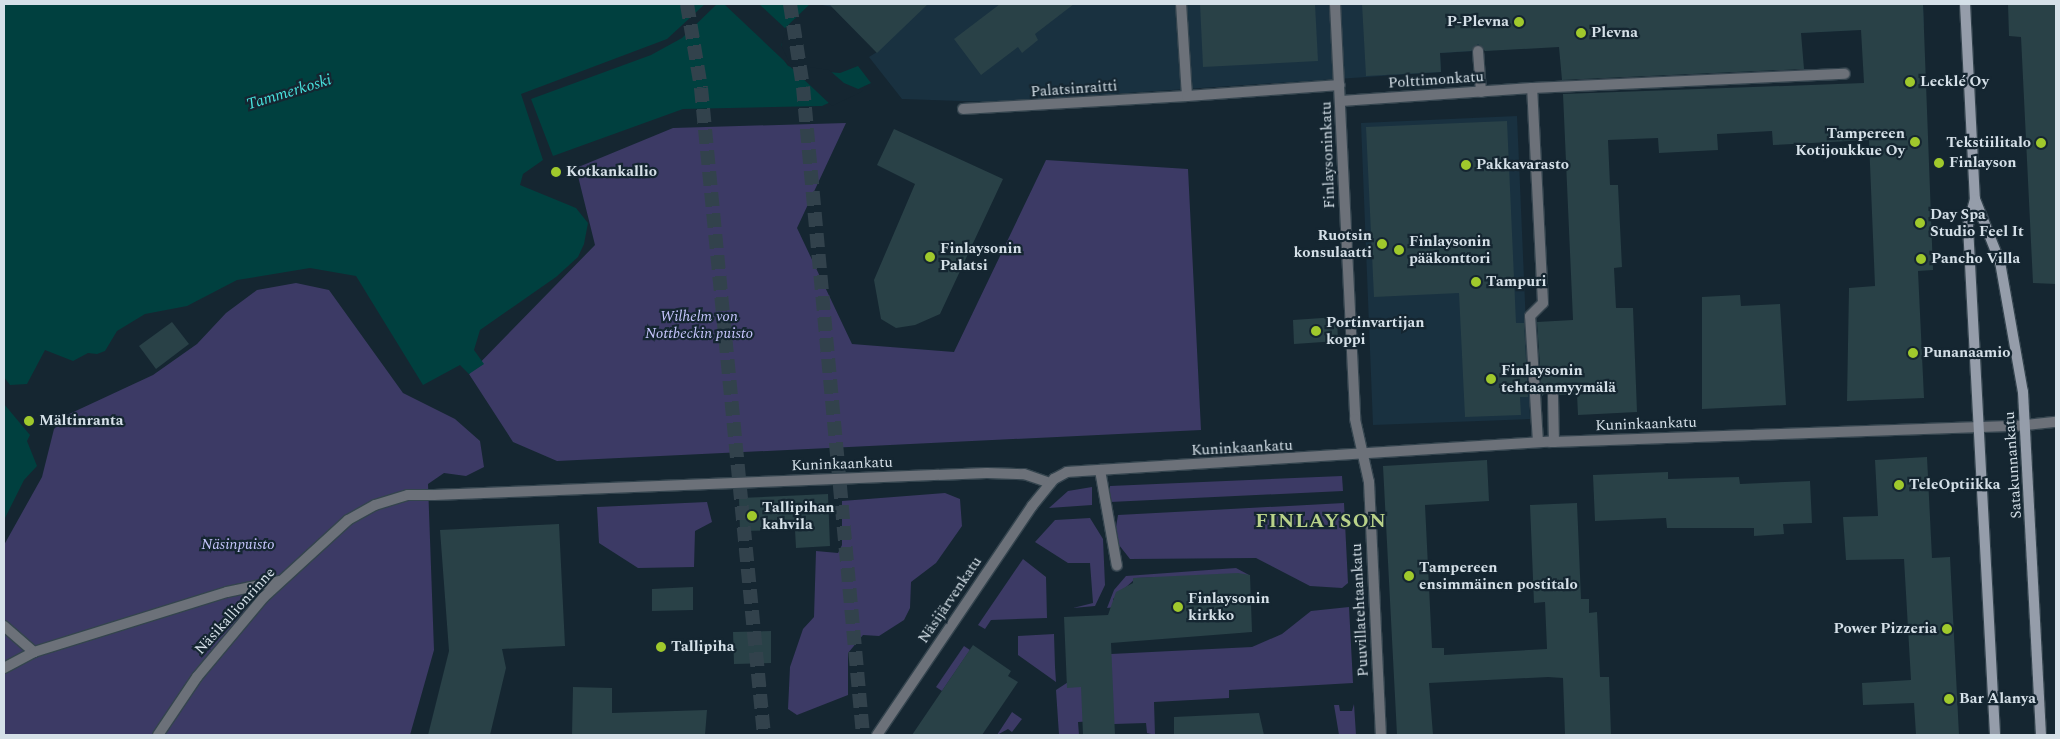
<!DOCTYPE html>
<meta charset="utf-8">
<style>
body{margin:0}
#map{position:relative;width:2060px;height:739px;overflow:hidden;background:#152631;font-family:Spectral,serif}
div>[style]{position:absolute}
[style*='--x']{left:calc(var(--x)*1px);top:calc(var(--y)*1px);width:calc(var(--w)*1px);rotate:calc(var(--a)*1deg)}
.built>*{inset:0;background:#193140}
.green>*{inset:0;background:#3c3a65}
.water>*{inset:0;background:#00403f}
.pier>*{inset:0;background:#152631}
.building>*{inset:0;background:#294147}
.trunk-tunnel>*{height:14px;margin-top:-7px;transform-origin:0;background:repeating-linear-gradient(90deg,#32424c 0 14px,transparent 0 21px)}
.roads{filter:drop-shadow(1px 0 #34444e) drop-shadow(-1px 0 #34444e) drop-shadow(0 1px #34444e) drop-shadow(0 -1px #34444e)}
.service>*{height:10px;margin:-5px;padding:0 5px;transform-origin:5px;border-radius:5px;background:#6c7179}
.pedestrian>*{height:10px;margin:-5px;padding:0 5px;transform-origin:5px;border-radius:5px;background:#6c7179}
.minor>*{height:10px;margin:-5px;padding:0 5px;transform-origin:5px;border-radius:5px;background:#6c7179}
.secondary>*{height:10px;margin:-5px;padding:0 5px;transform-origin:5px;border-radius:5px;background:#959daa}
.dots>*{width:14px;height:14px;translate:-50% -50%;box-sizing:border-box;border:2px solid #152631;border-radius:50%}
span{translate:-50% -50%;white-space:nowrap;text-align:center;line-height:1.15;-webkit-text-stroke:4.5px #152631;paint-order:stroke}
.poi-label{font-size:15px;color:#d5e0e8;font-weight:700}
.right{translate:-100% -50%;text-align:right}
.left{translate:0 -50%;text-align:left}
.street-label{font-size:15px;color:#d5e0e8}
.park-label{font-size:15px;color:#c6c6fd;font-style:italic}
.water-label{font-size:16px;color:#48e2de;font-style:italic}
.district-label{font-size:20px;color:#b9d289;font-weight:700;letter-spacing:1px}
.frame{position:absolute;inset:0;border:5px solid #d5e0e8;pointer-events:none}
</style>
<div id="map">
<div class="built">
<div style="clip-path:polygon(817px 4px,1923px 4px,1924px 26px,1440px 53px,1441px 72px,993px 102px,902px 99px,869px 57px,877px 52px,832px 7px)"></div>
<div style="clip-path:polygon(1517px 116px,1530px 419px,1373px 425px,1361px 123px)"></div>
</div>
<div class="green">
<div style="clip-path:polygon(846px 123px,797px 228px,852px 344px,954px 352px,1046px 160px,1188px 169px,1201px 430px,557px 461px,513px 442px,469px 374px,595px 245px,576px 168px,673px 128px)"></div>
<div style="clip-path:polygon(296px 283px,329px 290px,403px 393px,455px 419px,480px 441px,484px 467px,466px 476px,444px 473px,428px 484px,434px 650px,410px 735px,4px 735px,4px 545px,42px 477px,54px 429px,67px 415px,153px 375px,197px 344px,226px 313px,257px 290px)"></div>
<div style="clip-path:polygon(1342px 476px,1343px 491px,1110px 502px,1110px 486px)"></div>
<div style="clip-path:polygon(1092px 487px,1092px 505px,1049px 508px,1068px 491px)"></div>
<div style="clip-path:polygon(945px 493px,960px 499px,962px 526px,936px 563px,911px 582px,910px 608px,904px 620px,879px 636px,863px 635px,848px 653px,848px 695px,797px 715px,788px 709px,790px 667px,803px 629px,814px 617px,816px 551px,838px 553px,842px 545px,842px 501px)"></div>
<div style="clip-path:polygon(707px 502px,712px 522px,695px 531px,694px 567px,638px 568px,599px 543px,597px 507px)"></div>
<div style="clip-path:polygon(1344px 503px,1348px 583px,1342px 588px,1310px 586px,1256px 558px,1130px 559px,1119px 545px,1116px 527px,1118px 515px)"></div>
<div style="clip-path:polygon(1090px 518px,1103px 539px,1105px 585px,1095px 606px,1073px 608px,1093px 603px,1090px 563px,1068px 563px,1035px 542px,1055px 520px)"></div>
<div style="clip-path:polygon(1023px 559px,1046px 577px,1047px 618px,991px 620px,985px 629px,978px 625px)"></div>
<div style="clip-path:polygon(1236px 568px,1249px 575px,1136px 578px,1113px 599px,1115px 607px,1107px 608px,1114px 590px,1126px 576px)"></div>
<div style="clip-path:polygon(1349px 607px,1353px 683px,1229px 690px,1229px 698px,1154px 702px,1155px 735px,1147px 733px,1146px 723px,1114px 724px,1113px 720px,1078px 722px,1079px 735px,1059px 735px,1056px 690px,1111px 654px,1252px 647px,1282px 634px,1311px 611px)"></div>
<div style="clip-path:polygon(1054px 634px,1055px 667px,1056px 682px,1018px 655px,1018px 636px)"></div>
<div style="clip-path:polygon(964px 646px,970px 650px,942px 691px,936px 687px)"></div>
<div style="clip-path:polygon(1354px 704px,1356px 735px,1339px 735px,1334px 705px,1339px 705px,1340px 711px,1352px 711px)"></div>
<div style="clip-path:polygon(1012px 712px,1022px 719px,1012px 732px,1008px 729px,997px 735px)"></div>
</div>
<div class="water">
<div style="clip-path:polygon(4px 4px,705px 4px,667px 39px,521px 94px,543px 160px,523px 174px,520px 185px,576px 208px,588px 223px,584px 244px,578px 257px,556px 277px,480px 330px,474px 350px,484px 364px,469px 374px,460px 365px,423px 385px,356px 276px,310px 268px,237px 280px,187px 306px,145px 314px,117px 331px,105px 351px,97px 354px,88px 353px,73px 361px,45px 350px,27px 384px,10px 385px,4px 377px)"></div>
<div style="clip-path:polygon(717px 4px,810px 4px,782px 31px,781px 56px,788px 66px,802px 70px,840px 73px,858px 66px,871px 83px,822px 106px,683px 109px,553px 156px,531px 99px,651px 55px,682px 38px)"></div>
<div style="clip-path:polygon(4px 404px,30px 435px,27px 441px,37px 466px,24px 480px,4px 520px)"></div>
</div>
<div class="pier">
<div style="clip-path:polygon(724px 4px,759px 4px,787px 30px,781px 45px,790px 64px,829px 70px,844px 83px,863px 91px,832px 106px)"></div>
</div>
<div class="building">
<div style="clip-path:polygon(829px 4px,928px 4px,877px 53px)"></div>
<div style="clip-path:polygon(1000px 4px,1074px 4px,1035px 34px,1038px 40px,1022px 53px,1018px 47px,981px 75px,954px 39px)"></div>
<div style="clip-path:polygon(1200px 4px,1315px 4px,1318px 61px,1203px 67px)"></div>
<div style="clip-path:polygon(1362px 4px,1923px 4px,1933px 270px,1918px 271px,1924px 398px,1847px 401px,1849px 288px,1875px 286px,1869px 140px,1773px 145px,1772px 131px,1717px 134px,1718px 150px,1659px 153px,1658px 138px,1608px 140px,1610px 185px,1618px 185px,1622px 267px,1614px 268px,1616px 308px,1633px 308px,1637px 412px,1578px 415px,1577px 394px,1560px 395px,1552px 389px,1542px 396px,1537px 322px,1573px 320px,1563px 94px,1864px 83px,1861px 30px,1801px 33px,1804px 69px,1562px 80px,1559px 47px,1485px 51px,1478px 44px,1471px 51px,1440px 53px,1441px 72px,1366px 76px)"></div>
<div style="clip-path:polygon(2008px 4px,2056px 4px,2056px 284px,2033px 283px,2021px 37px,2009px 36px)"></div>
<div style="clip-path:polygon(1507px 121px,1516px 323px,1524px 323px,1528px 397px,1520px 397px,1521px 415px,1465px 417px,1459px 293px,1374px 297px,1366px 127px)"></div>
<div style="clip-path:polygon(894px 129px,1003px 179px,940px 314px,915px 325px,896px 328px,881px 319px,874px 280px,915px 184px,877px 165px)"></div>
<div style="clip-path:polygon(1740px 295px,1741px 306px,1780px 304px,1786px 405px,1702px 409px,1702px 297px)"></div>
<div style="clip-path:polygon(1337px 317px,1338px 341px,1294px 344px,1293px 320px)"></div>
<div style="clip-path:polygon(172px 322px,189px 344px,156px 369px,139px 346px)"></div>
<div style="clip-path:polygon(1927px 457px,1932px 558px,1950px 557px,1959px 735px,1916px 735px,1914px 703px,1863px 705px,1862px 683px,1911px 680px,1904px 559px,1846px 560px,1843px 517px,1878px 516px,1875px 460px)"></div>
<div style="clip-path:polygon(1487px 460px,1489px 501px,1425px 505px,1432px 648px,1444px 648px,1444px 655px,1547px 649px,1545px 602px,1534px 603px,1530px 505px,1577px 503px,1581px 599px,1589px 599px,1589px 613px,1597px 612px,1600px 677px,1609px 677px,1611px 735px,1565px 735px,1563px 678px,1548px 677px,1429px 683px,1433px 735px,1397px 735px,1383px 466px)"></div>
<div style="clip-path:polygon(1668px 472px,1668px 479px,1739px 477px,1740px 484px,1810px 481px,1812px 523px,1783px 524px,1784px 534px,1754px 536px,1754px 528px,1667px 528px,1666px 518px,1595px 521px,1593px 475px)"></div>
<div style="clip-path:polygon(828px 494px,830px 546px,796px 548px,795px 530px,740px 531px,739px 498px)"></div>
<div style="clip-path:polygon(559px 524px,565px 646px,502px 649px,506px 668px,490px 735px,428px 735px,449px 651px,440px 530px)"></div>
<div style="clip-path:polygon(1238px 573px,1250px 575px,1252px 632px,1111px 643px,1115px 735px,1083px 735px,1081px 687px,1067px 688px,1064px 617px,1108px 615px,1116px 592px,1133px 583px,1133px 578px)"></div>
<div style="clip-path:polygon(693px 587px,693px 610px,652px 611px,652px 589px)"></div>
<div style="clip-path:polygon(771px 631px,771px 663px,734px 664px,733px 632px)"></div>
<div style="clip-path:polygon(973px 645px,1011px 671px,1008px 676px,1018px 682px,982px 735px,912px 735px)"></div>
<div style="clip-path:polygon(573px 687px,612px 688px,612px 713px,707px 710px,705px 735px,572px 735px)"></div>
<div style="clip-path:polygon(1259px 713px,1264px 735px,1174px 735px,1174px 717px)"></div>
</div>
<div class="trunk-tunnel">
<div style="--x:687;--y:4;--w:85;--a:80.5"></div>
<div style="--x:701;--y:88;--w:650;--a:84.44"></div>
<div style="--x:790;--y:4;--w:84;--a:81.1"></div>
<div style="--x:803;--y:87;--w:651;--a:84.71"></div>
</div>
<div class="roads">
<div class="service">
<div style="--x:1478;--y:51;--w:41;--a:85.8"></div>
<div style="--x:963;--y:109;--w:224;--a:-3.3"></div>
<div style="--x:1187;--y:96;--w:92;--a:-93.7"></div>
<div style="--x:1553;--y:396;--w:46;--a:88.8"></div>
<div style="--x:1538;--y:442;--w:126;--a:-93.6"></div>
<div style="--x:1530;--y:316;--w:18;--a:-45"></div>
<div style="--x:1543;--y:303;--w:215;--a:-92.9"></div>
<div style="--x:1532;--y:88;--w:313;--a:-2.6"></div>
<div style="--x:1100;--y:470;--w:97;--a:80"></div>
<div style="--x:4;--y:626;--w:40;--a:41"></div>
<div style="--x:4;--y:668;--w:34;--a:-28"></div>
<div style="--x:34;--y:652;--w:202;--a:-17.3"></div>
<div style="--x:227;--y:592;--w:53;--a:-11.9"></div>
<div style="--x:158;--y:735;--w:70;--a:-56.1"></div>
<div style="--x:197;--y:677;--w:104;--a:-50.1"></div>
<div style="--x:264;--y:597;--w:114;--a:-42.5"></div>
<div style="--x:348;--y:520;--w:31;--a:-29"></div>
<div style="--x:375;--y:505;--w:34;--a:-17"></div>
<div style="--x:408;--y:495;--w:26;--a:0"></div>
</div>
<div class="pedestrian">
<div style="--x:2026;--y:425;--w:30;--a:-6"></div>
</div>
<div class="minor">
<div style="--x:1335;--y:4;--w:415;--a:87.2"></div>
<div style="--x:1355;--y:419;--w:65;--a:77.5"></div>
<div style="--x:1369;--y:482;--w:253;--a:87.3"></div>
<div style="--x:1187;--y:96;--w:153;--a:-4.1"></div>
<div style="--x:1341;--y:101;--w:191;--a:-3.9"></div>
<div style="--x:434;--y:495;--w:553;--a:-2.28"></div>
<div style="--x:987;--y:473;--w:37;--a:2"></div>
<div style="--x:1024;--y:474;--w:28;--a:19"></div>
<div style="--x:877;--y:735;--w:277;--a:-55.9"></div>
<div style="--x:1032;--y:506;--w:35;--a:-51"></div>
<div style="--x:1054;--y:479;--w:15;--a:-28"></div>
<div style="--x:1067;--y:472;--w:484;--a:-3.6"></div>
<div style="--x:1550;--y:442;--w:476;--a:-2"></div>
</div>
<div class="secondary">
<div style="--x:1965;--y:4;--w:195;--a:87.1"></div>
<div style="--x:1975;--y:199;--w:68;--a:68.4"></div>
<div style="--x:2000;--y:262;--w:132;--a:80"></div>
<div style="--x:2023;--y:392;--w:343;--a:87"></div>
<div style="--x:1975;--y:199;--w:28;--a:105"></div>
<div style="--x:1968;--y:226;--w:510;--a:86.96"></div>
</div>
</div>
<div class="dots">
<div style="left:1519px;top:22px;background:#a0c92c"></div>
<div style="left:1581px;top:33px;background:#a0c92c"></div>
<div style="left:1910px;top:82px;background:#a0c92c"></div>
<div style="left:1915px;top:142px;background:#a0c92c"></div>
<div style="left:2041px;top:143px;background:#a0c92c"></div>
<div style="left:1939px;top:163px;background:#a0c92c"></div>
<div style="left:1466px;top:165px;background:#a0c92c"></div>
<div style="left:556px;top:172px;background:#a0c92c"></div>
<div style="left:1920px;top:223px;background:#a0c92c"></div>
<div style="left:1382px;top:244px;background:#a0c92c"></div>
<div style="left:1399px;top:250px;background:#a0c92c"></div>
<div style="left:930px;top:257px;background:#a0c92c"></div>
<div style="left:1921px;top:259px;background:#a0c92c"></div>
<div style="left:1476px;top:282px;background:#a0c92c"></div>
<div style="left:1316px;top:331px;background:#a0c92c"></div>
<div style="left:1913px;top:353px;background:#a0c92c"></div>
<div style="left:1491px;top:379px;background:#a0c92c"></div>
<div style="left:29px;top:421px;background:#a0c92c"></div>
<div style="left:1899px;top:485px;background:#a0c92c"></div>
<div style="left:752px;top:516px;background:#a0c92c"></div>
<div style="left:1409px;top:576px;background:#a0c92c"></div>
<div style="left:1178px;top:607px;background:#a0c92c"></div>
<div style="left:1947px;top:629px;background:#a0c92c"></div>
<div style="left:661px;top:647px;background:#a0c92c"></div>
<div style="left:1949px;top:699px;background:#a0c92c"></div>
</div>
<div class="poi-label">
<span class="right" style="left:1509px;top:22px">P-Plevna</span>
<span class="left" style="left:1591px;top:33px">Plevna</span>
<span class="left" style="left:1920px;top:82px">Lecklé Oy</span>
<span class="right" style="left:1905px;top:142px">Tampereen<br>Kotijoukkue Oy</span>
<span class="right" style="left:2031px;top:143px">Tekstiilitalo</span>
<span class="left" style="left:1949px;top:163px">Finlayson</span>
<span class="left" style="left:1476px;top:165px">Pakkavarasto</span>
<span class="left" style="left:566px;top:172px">Kotkankallio</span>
<span class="left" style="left:1930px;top:223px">Day Spa<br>Studio Feel It</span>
<span class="right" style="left:1372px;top:244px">Ruotsin<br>konsulaatti</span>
<span class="left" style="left:1409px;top:250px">Finlaysonin<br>pääkonttori</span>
<span class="left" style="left:940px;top:257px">Finlaysonin<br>Palatsi</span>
<span class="left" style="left:1931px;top:259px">Pancho Villa</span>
<span class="left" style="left:1486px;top:282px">Tampuri</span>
<span class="left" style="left:1326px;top:331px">Portinvartijan<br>koppi</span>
<span class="left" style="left:1923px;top:353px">Punanaamio</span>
<span class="left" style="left:1501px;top:379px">Finlaysonin<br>tehtaanmyymälä</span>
<span class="left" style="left:39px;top:421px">Mältinranta</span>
<span class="left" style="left:1909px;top:485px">TeleOptiikka</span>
<span class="left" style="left:762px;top:516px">Tallipihan<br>kahvila</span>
<span class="left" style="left:1419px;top:576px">Tampereen<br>ensimmäinen postitalo</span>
<span class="left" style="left:1188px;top:607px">Finlaysonin<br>kirkko</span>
<span class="right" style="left:1937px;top:629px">Power Pizzeria</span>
<span class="left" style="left:671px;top:647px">Tallipiha</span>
<span class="left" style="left:1959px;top:699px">Bar Alanya</span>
</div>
<div class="street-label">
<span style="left:1436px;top:80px;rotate:-4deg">Polttimonkatu</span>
<span style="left:1074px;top:89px;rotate:-4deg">Palatsinraitti</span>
<span style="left:1328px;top:155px;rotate:-92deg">Finlaysoninkatu</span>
<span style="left:1646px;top:424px;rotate:-2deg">Kuninkaankatu</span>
<span style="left:1242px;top:448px;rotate:-3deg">Kuninkaankatu</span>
<span style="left:842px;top:464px;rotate:-2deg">Kuninkaankatu</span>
<span style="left:2013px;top:465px;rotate:-94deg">Satakunnankatu</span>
<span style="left:950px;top:600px;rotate:-56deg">Näsijärvenkatu</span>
<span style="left:1360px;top:610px;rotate:-93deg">Puuvillatehtaankatu</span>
<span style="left:235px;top:611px;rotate:-48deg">Näsikallionrinne</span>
</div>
<div class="park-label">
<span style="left:699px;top:325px">Wilhelm von<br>Nottbeckin puisto</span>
<span style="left:238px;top:545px">Näsinpuisto</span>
</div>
<div class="water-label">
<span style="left:289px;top:92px;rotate:-17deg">Tammerkoski</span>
</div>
<div class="district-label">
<span style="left:1321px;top:521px">FINLAYSON</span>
</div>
<div class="frame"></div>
</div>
